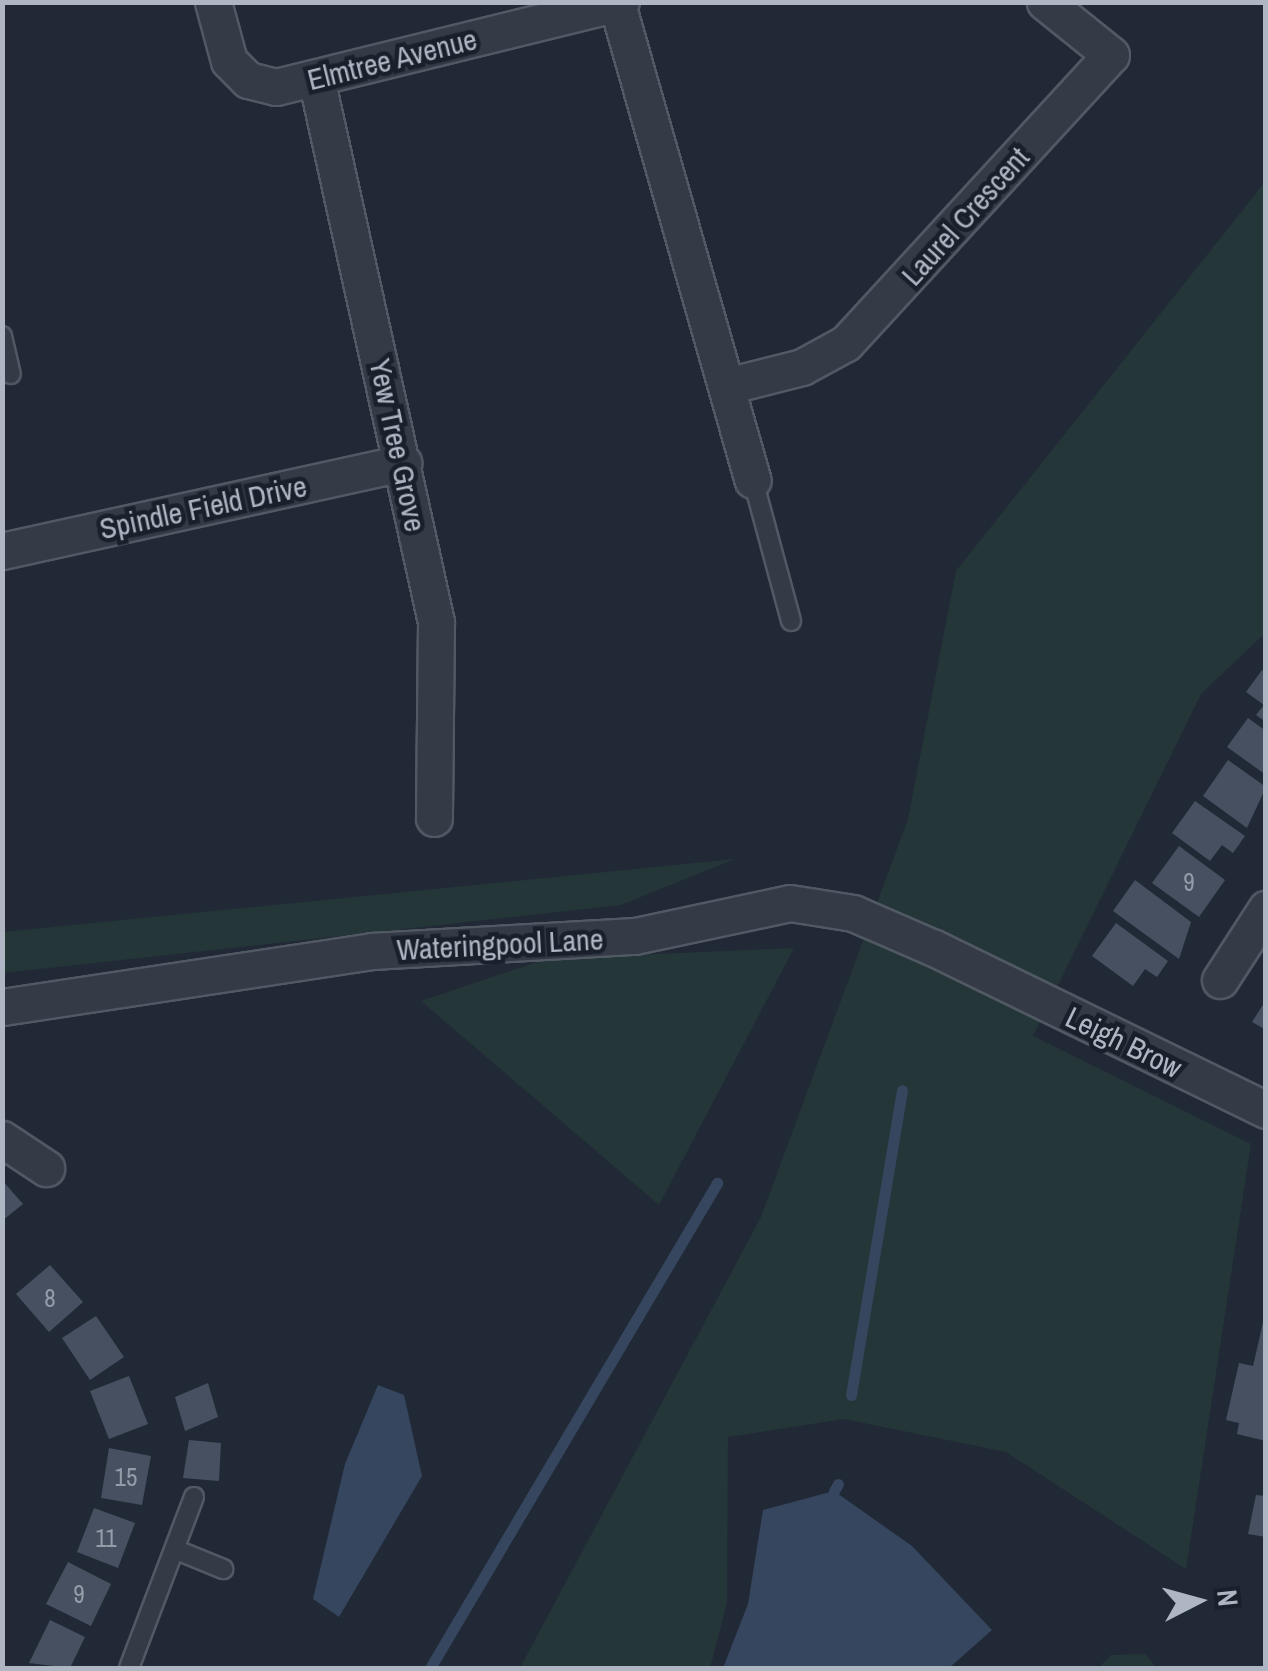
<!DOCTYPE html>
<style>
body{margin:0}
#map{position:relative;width:1268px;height:1671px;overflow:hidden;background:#212936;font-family:"Archivo Narrow",sans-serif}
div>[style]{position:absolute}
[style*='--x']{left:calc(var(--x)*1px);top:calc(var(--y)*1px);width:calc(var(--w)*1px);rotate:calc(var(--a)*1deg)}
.green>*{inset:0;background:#243638}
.water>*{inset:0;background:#36465e}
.stream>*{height:11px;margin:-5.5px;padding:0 5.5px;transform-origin:5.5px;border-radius:5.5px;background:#36465e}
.building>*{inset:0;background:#475060}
.roads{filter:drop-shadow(2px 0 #515964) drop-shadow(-2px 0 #515964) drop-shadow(0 2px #515964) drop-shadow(0 -2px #515964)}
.service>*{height:18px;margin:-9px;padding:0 9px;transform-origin:9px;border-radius:9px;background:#343b47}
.minor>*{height:35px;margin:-17.5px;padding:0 17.5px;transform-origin:17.5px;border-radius:17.5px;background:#343b47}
span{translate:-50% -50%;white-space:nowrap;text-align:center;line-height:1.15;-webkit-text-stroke:9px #1a202b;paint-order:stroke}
.number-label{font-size:25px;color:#949caa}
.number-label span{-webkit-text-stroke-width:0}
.street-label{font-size:30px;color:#aeb6c3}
.frame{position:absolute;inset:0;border:5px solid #aeb6c3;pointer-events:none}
.north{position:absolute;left:1148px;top:1551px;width:100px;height:100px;-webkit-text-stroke:8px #1a202b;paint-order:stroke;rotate:84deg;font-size:28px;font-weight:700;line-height:40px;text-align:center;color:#aeb6c3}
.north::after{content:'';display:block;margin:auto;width:35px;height:45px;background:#aeb6c3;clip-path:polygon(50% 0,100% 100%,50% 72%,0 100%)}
</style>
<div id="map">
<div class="green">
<div style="clip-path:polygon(1265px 182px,1265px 633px,1201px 694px,1033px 1036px,1251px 1144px,1186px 1569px,1006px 1452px,844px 1419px,728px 1437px,727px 1603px,710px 1668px,520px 1668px,761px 1217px,908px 819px,956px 571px)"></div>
<div style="clip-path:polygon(735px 859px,621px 905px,3px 973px,3px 932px)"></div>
<div style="clip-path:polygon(794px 948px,659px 1205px,421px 1001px,546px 959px)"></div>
<div style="clip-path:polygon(1145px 1654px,1157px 1668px,1098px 1668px,1111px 1655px)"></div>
</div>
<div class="water">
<div style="clip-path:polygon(378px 1385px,404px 1395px,422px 1476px,339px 1617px,313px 1599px,345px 1464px)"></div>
<div style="clip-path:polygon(834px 1491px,912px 1546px,992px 1630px,949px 1668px,723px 1668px,748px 1604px,763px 1510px)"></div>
</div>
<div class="stream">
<div style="--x:851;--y:1395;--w:309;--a:-80.5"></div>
<div style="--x:834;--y:1491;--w:8;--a:-60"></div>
<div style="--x:430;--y:1668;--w:564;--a:-59.38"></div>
</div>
<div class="building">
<div style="clip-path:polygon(1262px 670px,1266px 672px,1266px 722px,1256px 715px,1264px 705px,1246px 692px)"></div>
<div style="clip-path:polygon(1248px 718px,1266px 731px,1266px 775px,1227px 747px)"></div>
<div style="clip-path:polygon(1228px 760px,1266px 787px,1247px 828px,1203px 796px)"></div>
<div style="clip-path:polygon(1195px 801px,1245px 836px,1233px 853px,1222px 845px,1210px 861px,1172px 833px)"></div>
<div style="clip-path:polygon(1179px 846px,1225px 880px,1199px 917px,1152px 883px)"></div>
<div style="clip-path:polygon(1135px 880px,1191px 922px,1179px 959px,1113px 911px)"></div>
<div style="clip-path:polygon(1116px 923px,1168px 961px,1157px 977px,1145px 969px,1133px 986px,1092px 956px)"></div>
<div style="clip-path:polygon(1266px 1000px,1266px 1030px,1252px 1022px)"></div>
<div style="clip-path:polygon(2px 1180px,23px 1204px,2px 1221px)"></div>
<div style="clip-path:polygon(50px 1265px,83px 1302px,49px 1332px,16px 1294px)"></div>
<div style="clip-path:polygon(96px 1316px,124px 1357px,90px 1380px,62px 1338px)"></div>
<div style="clip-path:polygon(1264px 1318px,1266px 1318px,1266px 1441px,1237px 1434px,1239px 1423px,1226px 1420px,1239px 1363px,1253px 1366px)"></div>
<div style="clip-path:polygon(129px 1376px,148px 1424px,109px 1439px,90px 1391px)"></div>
<div style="clip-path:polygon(208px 1383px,218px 1417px,185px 1431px,175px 1397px)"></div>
<div style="clip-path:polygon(189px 1440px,221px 1443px,219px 1481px,183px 1478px)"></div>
<div style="clip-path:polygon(109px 1448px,151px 1456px,142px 1505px,101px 1498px)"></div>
<div style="clip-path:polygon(1256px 1495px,1266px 1496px,1266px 1537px,1248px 1534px)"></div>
<div style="clip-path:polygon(94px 1508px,135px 1523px,118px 1568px,77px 1552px)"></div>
<div style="clip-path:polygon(68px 1562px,111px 1584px,91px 1626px,46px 1604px)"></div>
<div style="clip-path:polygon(50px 1620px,85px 1637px,70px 1668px,29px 1663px)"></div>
</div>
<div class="roads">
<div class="service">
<div style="--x:2;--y:336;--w:39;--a:77"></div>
<div style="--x:753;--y:480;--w:146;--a:74.9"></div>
<div style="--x:179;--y:1551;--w:48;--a:22.2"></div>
<div style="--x:129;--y:1668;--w:183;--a:-69.2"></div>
</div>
<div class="minor">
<div style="--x:213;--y:2;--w:61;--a:74.8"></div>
<div style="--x:229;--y:61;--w:27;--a:45"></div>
<div style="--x:248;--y:80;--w:29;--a:14"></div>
<div style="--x:276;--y:87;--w:355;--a:-13.8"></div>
<div style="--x:617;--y:4;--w:495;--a:74.1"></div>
<div style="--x:316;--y:78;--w:557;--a:77.56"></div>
<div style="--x:436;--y:622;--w:196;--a:90.6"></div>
<div style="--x:727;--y:386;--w:77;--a:-14.2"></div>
<div style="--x:802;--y:367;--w:50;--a:-28.6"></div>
<div style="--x:846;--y:343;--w:391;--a:-47.4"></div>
<div style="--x:1111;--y:55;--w:85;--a:-141.2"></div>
<div style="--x:2;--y:551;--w:411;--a:-12.4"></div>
<div style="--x:1220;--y:980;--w:85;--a:-57.1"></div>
<div style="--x:2;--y:1007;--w:374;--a:-8.6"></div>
<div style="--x:372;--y:951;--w:263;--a:-3.3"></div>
<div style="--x:635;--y:936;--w:158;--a:-12"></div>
<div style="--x:790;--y:903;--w:64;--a:9"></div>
<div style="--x:853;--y:913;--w:88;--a:23.4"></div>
<div style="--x:934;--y:948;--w:369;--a:26"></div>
<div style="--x:2;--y:1139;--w:53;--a:33.4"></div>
</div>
</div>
<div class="number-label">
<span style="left:1189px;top:882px">9</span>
<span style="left:50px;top:1298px">8</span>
<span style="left:126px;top:1477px">15</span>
<span style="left:106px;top:1538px">11</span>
<span style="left:79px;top:1594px">9</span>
</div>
<div class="street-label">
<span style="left:392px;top:59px;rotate:-14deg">Elmtree Avenue</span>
<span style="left:965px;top:216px;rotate:-48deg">Laurel Crescent</span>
<span style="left:398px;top:445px;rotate:78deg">Yew Tree Grove</span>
<span style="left:203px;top:507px;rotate:-12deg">Spindle Field Drive</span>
<span style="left:500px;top:944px;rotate:-3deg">Wateringpool Lane</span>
<span style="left:1124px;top:1042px;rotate:26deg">Leigh Brow</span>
</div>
<div class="frame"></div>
<div class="north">N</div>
</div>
